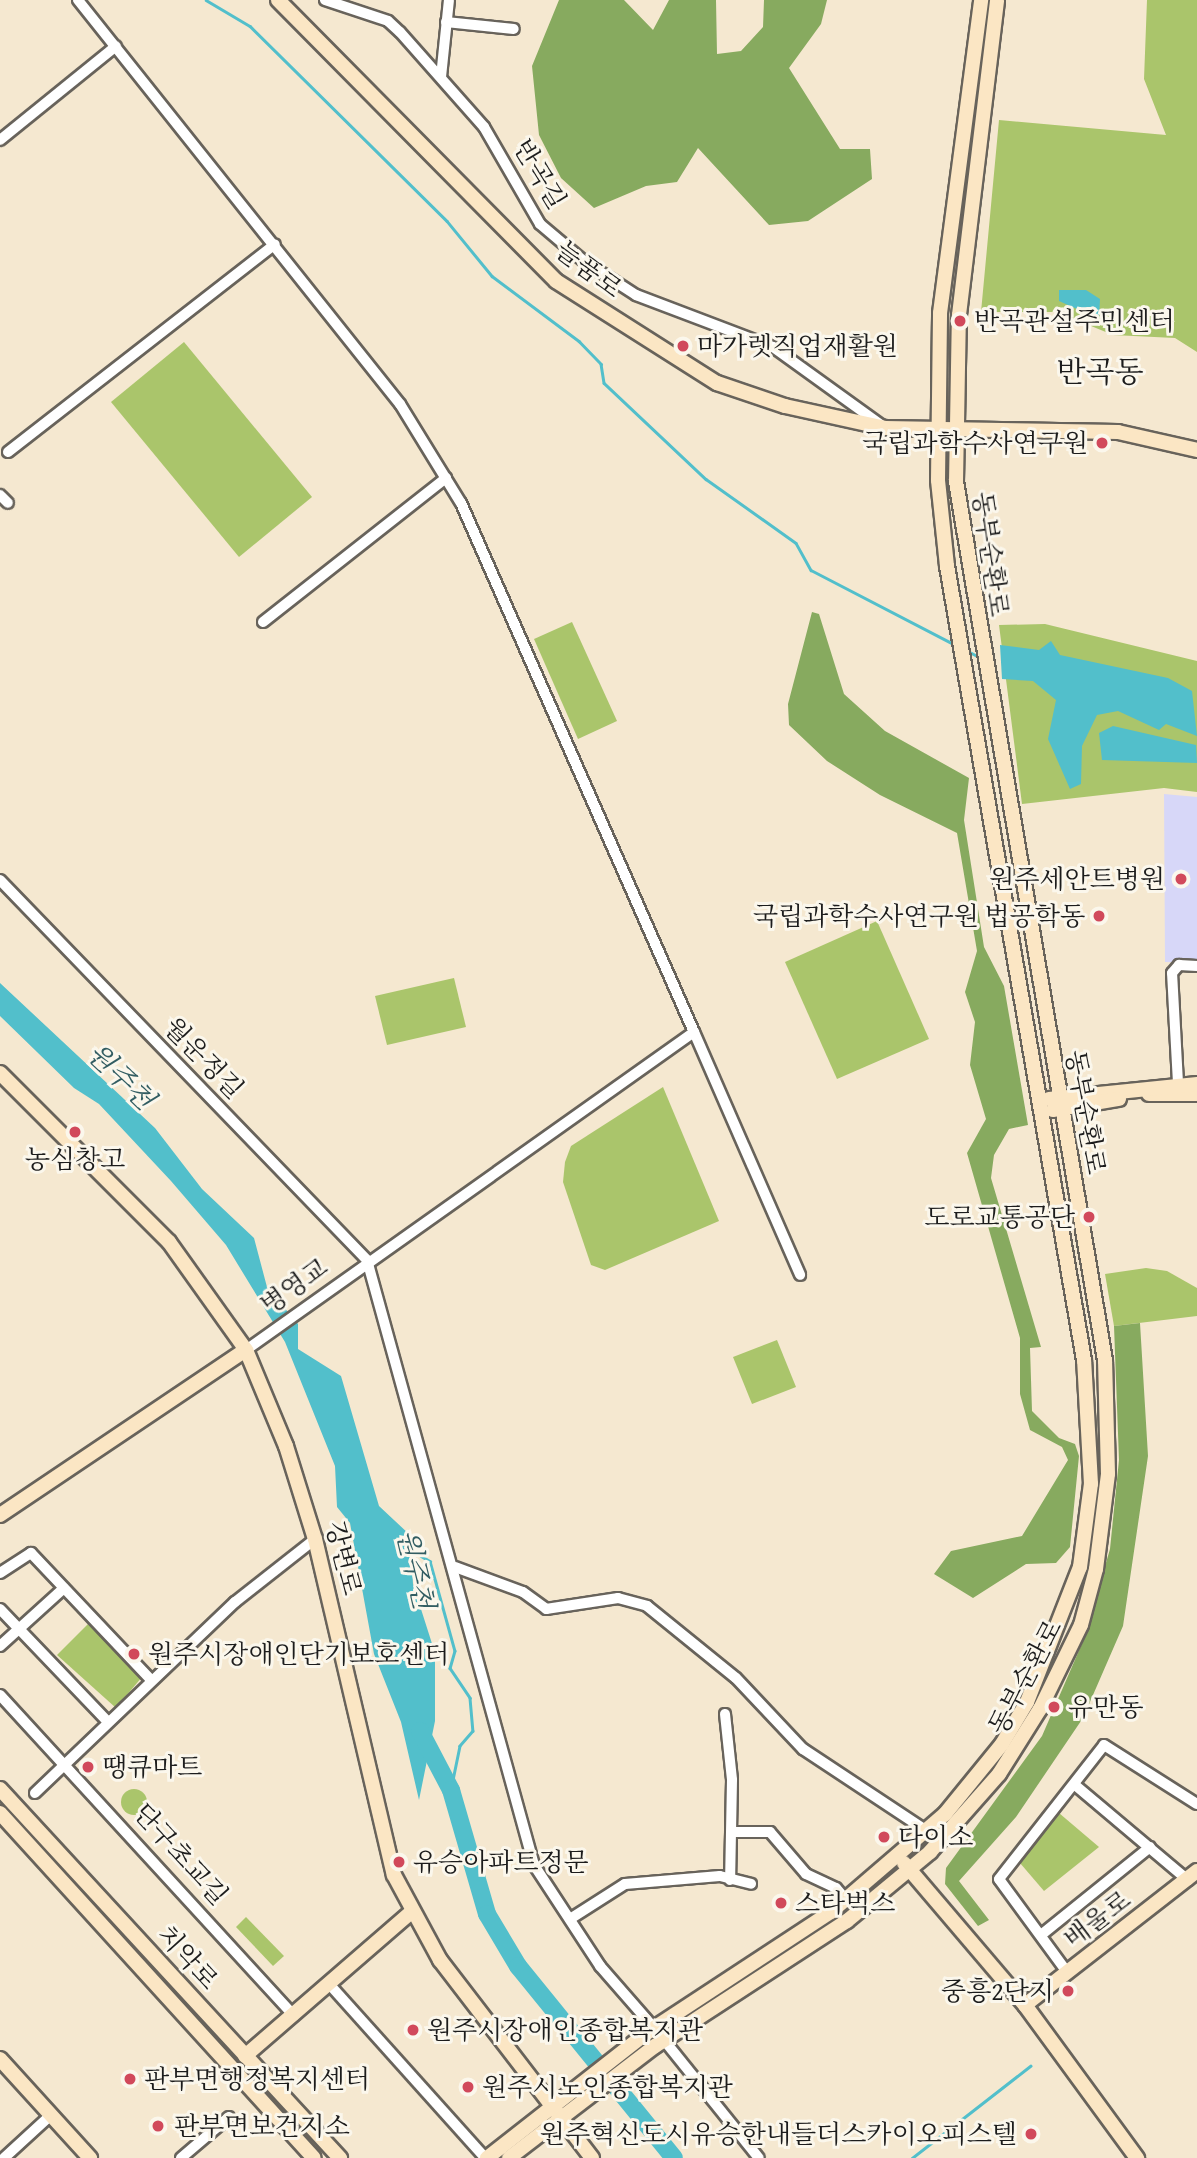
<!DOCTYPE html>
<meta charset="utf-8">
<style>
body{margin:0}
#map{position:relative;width:1197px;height:2158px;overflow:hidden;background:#f5e8d0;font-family:"Gentium Book Plus","Noto Serif KR",serif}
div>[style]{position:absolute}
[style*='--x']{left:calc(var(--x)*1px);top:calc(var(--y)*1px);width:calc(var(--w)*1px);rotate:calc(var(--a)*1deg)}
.built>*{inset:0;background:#d7d7f8}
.green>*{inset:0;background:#aac56b}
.round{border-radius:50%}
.forest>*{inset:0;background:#87aa5f}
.water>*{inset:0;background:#52bfcb}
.stream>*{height:2.5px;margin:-1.25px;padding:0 1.25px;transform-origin:1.25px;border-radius:1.25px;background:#52bfcb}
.river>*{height:18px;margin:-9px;padding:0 9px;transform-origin:9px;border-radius:9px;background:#52bfcb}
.roads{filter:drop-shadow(2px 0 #68635b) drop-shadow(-2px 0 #68635b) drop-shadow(0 2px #68635b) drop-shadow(0 -2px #68635b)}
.street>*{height:10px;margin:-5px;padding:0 5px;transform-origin:5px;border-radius:5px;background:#fff}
.secondary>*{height:14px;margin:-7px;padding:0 7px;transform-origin:7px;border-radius:7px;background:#fbe6c4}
.dots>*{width:19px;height:19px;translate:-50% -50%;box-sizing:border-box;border:4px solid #fbf7ec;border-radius:50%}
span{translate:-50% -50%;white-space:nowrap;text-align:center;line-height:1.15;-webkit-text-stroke:6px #fbf7ec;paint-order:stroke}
.street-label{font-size:26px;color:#1c1c1c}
.poi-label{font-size:26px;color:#1c1c1c}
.left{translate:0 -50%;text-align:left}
.right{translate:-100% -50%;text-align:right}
.water-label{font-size:28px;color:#325d62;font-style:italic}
.quarter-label{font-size:30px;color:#1c1c1c}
</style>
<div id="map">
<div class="built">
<div style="clip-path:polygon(1164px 794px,1197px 797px,1197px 963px,1165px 962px)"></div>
</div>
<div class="green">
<div style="clip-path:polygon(1147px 0,1197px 0,1197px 352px,1175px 338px,1113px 335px,1057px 312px,981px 312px,999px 120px,1166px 135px,1144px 79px)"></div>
<div style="clip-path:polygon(184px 342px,312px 497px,239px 557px,111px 402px)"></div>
<div style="clip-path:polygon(572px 622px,617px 721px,578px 739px,534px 639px)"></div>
<div style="clip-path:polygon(1045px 624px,1197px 661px,1197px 792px,1164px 788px,1022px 804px,999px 625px)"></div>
<div style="clip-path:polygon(877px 921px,929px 1039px,837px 1079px,785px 962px)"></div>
<div style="clip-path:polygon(454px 978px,466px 1027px,387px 1045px,375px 996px)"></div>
<div style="clip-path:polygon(663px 1087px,719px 1221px,605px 1270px,591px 1265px,563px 1182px,565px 1162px,571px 1146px)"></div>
<div style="clip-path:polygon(1146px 1268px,1167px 1271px,1197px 1288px,1197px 1316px,1114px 1326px,1105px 1274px)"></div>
<div style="clip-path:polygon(777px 1340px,796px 1387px,752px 1404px,733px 1357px)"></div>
<div style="clip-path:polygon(90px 1622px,142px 1677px,116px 1708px,57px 1655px)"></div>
<div class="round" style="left:121px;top:1789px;width:26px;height:26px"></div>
<div style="clip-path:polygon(1059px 1813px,1099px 1847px,1044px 1891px,1020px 1863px)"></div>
<div style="clip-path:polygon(246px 1917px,284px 1956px,273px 1966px,236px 1927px)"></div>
</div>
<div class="forest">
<div style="clip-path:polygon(559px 0,624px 0,653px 30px,669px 0,716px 0,717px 54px,741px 51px,763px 27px,764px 0,827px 0,821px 24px,789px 68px,840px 149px,870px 149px,872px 179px,808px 221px,769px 225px,698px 148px,677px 182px,646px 186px,594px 208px,561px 178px,539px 135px,532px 66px)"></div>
<div style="clip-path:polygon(812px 612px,819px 614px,844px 694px,885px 731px,969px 778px,964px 820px,984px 947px,1004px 986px,1028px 1125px,1009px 1129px,994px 1155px,991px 1178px,1041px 1347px,1030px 1348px,1032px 1411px,1059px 1438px,1075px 1444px,1079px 1456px,1070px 1547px,1056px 1563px,1026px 1564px,973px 1598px,934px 1574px,951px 1551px,1022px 1536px,1068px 1460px,1062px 1447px,1030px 1430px,1020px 1394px,1020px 1338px,967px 1153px,986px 1119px,970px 1065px,975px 1022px,965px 992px,977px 951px,957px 833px,880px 795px,827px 761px,789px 725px,788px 704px)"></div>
<div style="clip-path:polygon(1140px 1323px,1148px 1456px,1123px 1626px,1083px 1718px,1016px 1817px,959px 1881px,989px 1920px,978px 1926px,945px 1884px,946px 1868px,1042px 1736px,1084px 1639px,1110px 1549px,1119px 1460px,1114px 1326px)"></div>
</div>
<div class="water">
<div style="clip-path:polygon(1059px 290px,1086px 290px,1100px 299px,1099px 319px,1059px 301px)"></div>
<div style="clip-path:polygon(1051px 641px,1060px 655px,1168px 678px,1192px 691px,1197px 736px,1166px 724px,1159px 730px,1118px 711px,1097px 715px,1082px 746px,1081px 784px,1070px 789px,1048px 739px,1056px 700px,1033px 681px,1002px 679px,1000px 645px,1039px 650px)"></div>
<div style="clip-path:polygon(1113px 726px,1196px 745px,1197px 763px,1102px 760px,1099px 733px)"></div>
<div style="clip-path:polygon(0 983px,155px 1128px,202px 1189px,254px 1238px,267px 1287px,298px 1324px,298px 1349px,341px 1376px,379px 1506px,410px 1535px,413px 1584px,435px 1653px,435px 1721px,419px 1800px,401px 1722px,374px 1654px,350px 1523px,337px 1507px,335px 1466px,285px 1342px,226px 1245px,171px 1181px,99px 1104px,74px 1088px,0 1016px)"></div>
</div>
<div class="stream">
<div style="--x:206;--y:0;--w:51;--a:30.6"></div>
<div style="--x:250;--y:26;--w:277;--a:44.7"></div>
<div style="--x:447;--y:221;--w:71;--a:50.7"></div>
<div style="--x:492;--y:276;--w:109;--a:36.8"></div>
<div style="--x:579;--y:341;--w:32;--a:46"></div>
<div style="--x:601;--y:364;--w:19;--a:81"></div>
<div style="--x:604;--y:383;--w:140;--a:43.3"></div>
<div style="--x:706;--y:479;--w:110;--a:35.4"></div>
<div style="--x:796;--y:543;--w:31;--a:61"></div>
<div style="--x:811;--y:570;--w:161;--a:27.4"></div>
<div style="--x:966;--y:650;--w:15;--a:28"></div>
<div style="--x:408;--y:1548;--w:26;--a:31"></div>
<div style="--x:430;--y:1561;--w:93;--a:74.5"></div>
<div style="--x:455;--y:1651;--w:18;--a:106"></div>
<div style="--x:450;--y:1668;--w:36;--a:56"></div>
<div style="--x:470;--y:1698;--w:33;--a:85"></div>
<div style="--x:473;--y:1731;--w:20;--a:131"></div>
<div style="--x:460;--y:1746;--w:45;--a:101.6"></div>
<div style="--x:912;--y:2158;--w:150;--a:-37.9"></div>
</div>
<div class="river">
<div style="--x:420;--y:1731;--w:67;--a:62.3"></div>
<div style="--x:451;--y:1790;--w:129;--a:73.8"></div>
<div style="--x:487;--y:1914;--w:61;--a:59.2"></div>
<div style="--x:518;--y:1966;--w:247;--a:50.9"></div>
</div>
<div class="roads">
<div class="street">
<div style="--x:78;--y:0;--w:517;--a:51.44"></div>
<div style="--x:400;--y:404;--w:116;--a:58.4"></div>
<div style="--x:461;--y:503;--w:578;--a:66.23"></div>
<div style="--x:694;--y:1032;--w:549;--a:144.63"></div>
<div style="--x:325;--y:0;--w:66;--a:18.4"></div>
<div style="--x:388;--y:21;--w:16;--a:43"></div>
<div style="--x:400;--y:32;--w:127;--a:48.5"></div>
<div style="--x:484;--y:127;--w:112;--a:60"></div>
<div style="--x:540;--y:224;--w:59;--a:40.2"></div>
<div style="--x:585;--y:262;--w:61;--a:32.9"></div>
<div style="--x:636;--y:295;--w:147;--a:20.8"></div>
<div style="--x:773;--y:347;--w:133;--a:35.8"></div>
<div style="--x:446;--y:22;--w:68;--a:5.9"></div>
<div style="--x:441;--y:77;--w:77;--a:-84.1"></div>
<div style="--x:0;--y:140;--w:149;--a:-39"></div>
<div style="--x:8;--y:452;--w:338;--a:-37.9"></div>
<div style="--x:0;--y:495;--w:11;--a:45"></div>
<div style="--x:263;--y:622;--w:233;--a:-38.2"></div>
<div style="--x:0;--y:880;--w:528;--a:46"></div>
<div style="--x:367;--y:1260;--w:628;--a:74.57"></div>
<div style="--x:534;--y:1865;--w:121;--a:56.8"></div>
<div style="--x:600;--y:1966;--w:82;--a:48.9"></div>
<div style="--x:694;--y:1032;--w:265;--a:66.4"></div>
<div style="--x:1178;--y:1083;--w:110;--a:-93.1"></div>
<div style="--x:1172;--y:973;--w:11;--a:-49"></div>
<div style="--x:1179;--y:965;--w:18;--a:3"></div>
<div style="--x:455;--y:1567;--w:72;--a:20.2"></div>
<div style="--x:523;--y:1592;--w:29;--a:36"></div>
<div style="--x:546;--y:1609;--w:73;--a:-8.7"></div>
<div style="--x:618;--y:1598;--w:30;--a:15"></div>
<div style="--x:647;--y:1606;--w:114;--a:39"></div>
<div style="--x:736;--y:1678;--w:98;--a:46.7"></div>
<div style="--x:803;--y:1749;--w:149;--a:33.5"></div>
<div style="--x:0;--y:1573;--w:37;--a:-33"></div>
<div style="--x:31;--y:1553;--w:175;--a:46.6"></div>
<div style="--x:0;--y:1609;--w:155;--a:46.3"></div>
<div style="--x:0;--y:1646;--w:86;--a:-42.2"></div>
<div style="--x:0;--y:1695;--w:435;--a:47.5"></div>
<div style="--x:725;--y:1714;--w:66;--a:83.9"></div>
<div style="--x:732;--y:1780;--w:100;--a:91.1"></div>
<div style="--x:1075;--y:1785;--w:148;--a:40.1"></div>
<div style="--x:35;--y:1793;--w:277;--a:-43.7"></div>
<div style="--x:235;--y:1602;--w:102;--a:-38.2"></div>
<div style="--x:733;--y:1832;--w:37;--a:0"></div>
<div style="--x:770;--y:1832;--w:55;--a:49.4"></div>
<div style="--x:806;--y:1874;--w:33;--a:25"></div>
<div style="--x:836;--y:1888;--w:16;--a:50"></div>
<div style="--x:570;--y:1919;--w:65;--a:-32.5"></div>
<div style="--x:625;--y:1884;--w:95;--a:-4.8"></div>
<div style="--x:720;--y:1876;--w:32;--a:14"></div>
<div style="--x:1041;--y:1935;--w:140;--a:-38.9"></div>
<div style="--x:1067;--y:1972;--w:115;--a:-126.2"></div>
<div style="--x:999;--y:1879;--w:170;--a:-51.9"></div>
<div style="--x:1104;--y:1745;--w:110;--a:32.4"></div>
<div style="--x:330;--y:1985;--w:232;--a:48.1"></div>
<div style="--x:664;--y:2040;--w:151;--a:51.2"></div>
<div style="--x:4;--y:2158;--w:64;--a:-42.5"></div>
<div style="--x:181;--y:2158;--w:63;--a:-40.5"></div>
</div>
<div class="secondary">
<div style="--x:278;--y:0;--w:395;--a:45.3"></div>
<div style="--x:556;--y:281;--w:191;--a:32.4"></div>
<div style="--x:717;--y:383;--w:72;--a:18.7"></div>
<div style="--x:785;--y:406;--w:102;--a:12.4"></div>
<div style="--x:885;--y:428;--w:233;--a:1"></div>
<div style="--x:1118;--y:432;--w:81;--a:12.8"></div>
<div style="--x:0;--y:1073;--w:239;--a:45"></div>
<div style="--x:169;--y:1242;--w:133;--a:54.5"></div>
<div style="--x:246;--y:1350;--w:104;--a:67.4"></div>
<div style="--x:286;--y:1446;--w:97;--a:72.7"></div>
<div style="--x:315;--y:1539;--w:345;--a:76.8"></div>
<div style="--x:394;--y:1875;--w:97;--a:61.6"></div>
<div style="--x:440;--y:1960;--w:250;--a:52.5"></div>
<div style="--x:1149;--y:1094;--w:48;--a:0"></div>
<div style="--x:1049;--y:1099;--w:149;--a:-5.8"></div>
<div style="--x:1053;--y:1110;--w:67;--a:-9.5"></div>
<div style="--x:0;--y:1515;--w:296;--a:-33.9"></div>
<div style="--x:0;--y:1789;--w:502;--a:47.34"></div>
<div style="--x:0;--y:1813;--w:466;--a:47.7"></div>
<div style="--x:904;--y:1863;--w:187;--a:49.6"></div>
<div style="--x:1025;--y:2005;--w:190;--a:53.8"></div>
<div style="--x:1025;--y:2005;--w:218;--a:-37.9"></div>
<div style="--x:245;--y:2056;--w:220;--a:-40.9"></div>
<div style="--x:0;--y:2059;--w:134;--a:47.7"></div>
<div style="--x:487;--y:2158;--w:201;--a:-38.1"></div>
<div style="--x:645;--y:2034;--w:222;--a:-33.3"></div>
<div style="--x:831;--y:1912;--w:150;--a:-40.7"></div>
<div style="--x:945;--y:1814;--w:90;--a:-50.8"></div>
<div style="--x:1002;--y:1744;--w:49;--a:-59.2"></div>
<div style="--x:1027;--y:1702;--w:145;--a:-68.6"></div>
<div style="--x:1080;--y:1567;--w:84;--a:-82.5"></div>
<div style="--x:1091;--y:1484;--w:124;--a:-93.2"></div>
<div style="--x:1084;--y:1360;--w:806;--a:-99.79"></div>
<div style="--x:947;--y:566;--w:86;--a:-96"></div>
<div style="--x:938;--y:480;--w:167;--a:-89.3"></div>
<div style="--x:940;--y:313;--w:316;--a:-82.5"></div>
<div style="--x:509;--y:2158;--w:184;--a:-37.5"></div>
<div style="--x:655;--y:2046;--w:229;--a:-33.1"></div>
<div style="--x:847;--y:1921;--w:108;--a:-39.7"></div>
<div style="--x:930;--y:1852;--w:104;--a:-48.5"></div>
<div style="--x:999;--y:1774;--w:77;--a:-57.8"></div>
<div style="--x:1040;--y:1709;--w:93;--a:-64"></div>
<div style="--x:1081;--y:1625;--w:58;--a:-75"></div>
<div style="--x:1096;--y:1569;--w:96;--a:-82.8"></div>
<div style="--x:1108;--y:1474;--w:114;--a:-91.5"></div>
<div style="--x:1105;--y:1360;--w:891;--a:-99.63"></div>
<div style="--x:956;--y:482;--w:167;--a:-89"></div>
<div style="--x:959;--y:315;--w:317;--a:-83.1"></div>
</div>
</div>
<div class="dots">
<div style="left:960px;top:321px;background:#d1495b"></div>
<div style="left:683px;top:346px;background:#d1495b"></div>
<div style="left:1102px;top:443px;background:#d1495b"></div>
<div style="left:1181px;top:879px;background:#d1495b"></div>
<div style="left:1099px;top:916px;background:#d1495b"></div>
<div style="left:75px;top:1132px;background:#d1495b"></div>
<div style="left:1089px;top:1217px;background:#d1495b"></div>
<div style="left:134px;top:1654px;background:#d1495b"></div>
<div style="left:1054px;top:1707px;background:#d1495b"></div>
<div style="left:88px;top:1767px;background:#d1495b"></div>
<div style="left:884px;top:1837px;background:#d1495b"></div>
<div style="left:399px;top:1862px;background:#d1495b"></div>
<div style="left:781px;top:1903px;background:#d1495b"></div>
<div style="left:1068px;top:1991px;background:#d1495b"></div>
<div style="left:413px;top:2030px;background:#d1495b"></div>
<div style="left:130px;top:2079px;background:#d1495b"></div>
<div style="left:468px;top:2087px;background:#d1495b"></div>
<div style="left:158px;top:2126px;background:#d1495b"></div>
<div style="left:1031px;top:2134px;background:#d1495b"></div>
</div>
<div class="street-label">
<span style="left:540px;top:174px;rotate:59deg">반곡길</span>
<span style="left:589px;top:269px;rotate:37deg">늘품로</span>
<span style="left:991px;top:554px;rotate:82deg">동부순환로</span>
<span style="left:204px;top:1058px;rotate:46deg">월운정길</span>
<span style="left:1086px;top:1112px;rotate:80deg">동부순환로</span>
<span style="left:294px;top:1286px;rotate:-36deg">병영교</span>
<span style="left:344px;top:1558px;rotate:76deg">강변로</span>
<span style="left:1025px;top:1677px;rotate:-62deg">동부순환로</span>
<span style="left:181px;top:1854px;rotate:48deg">단구초교길</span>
<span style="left:1097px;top:1919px;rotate:-37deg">배울로</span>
<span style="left:188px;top:1957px;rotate:48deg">치악로</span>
</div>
<div class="poi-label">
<span class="left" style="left:974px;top:321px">반곡관설주민센터</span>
<span class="left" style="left:697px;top:346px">마가렛직업재활원</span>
<span class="right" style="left:1088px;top:443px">국립과학수사연구원</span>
<span class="right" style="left:1165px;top:879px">원주세안트병원</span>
<span class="right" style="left:1085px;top:916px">국립과학수사연구원 법공학동</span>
<span style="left:75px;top:1159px">농심창고</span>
<span class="right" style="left:1075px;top:1217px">도로교통공단</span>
<span class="left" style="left:148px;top:1654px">원주시장애인단기보호센터</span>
<span class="left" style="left:1068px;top:1707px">유만동</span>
<span class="left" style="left:102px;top:1767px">땡큐마트</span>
<span class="left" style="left:898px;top:1837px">다이소</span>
<span class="left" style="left:413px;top:1862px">유승아파트정문</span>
<span class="left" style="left:795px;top:1903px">스타벅스</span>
<span class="right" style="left:1054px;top:1991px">중흥2단지</span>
<span class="left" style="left:427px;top:2030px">원주시장애인종합복지관</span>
<span class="left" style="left:144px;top:2079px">판부면행정복지센터</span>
<span class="left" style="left:482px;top:2087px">원주시노인종합복지관</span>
<span class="left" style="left:174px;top:2126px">판부면보건지소</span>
<span class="right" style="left:1017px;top:2134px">원주혁신도시유승한내들더스카이오피스텔</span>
</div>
<div class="water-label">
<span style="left:121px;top:1076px;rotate:44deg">원주천</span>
<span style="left:416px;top:1569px;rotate:77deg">원주천</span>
</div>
<div class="quarter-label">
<span style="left:1100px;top:371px">반곡동</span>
</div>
</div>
